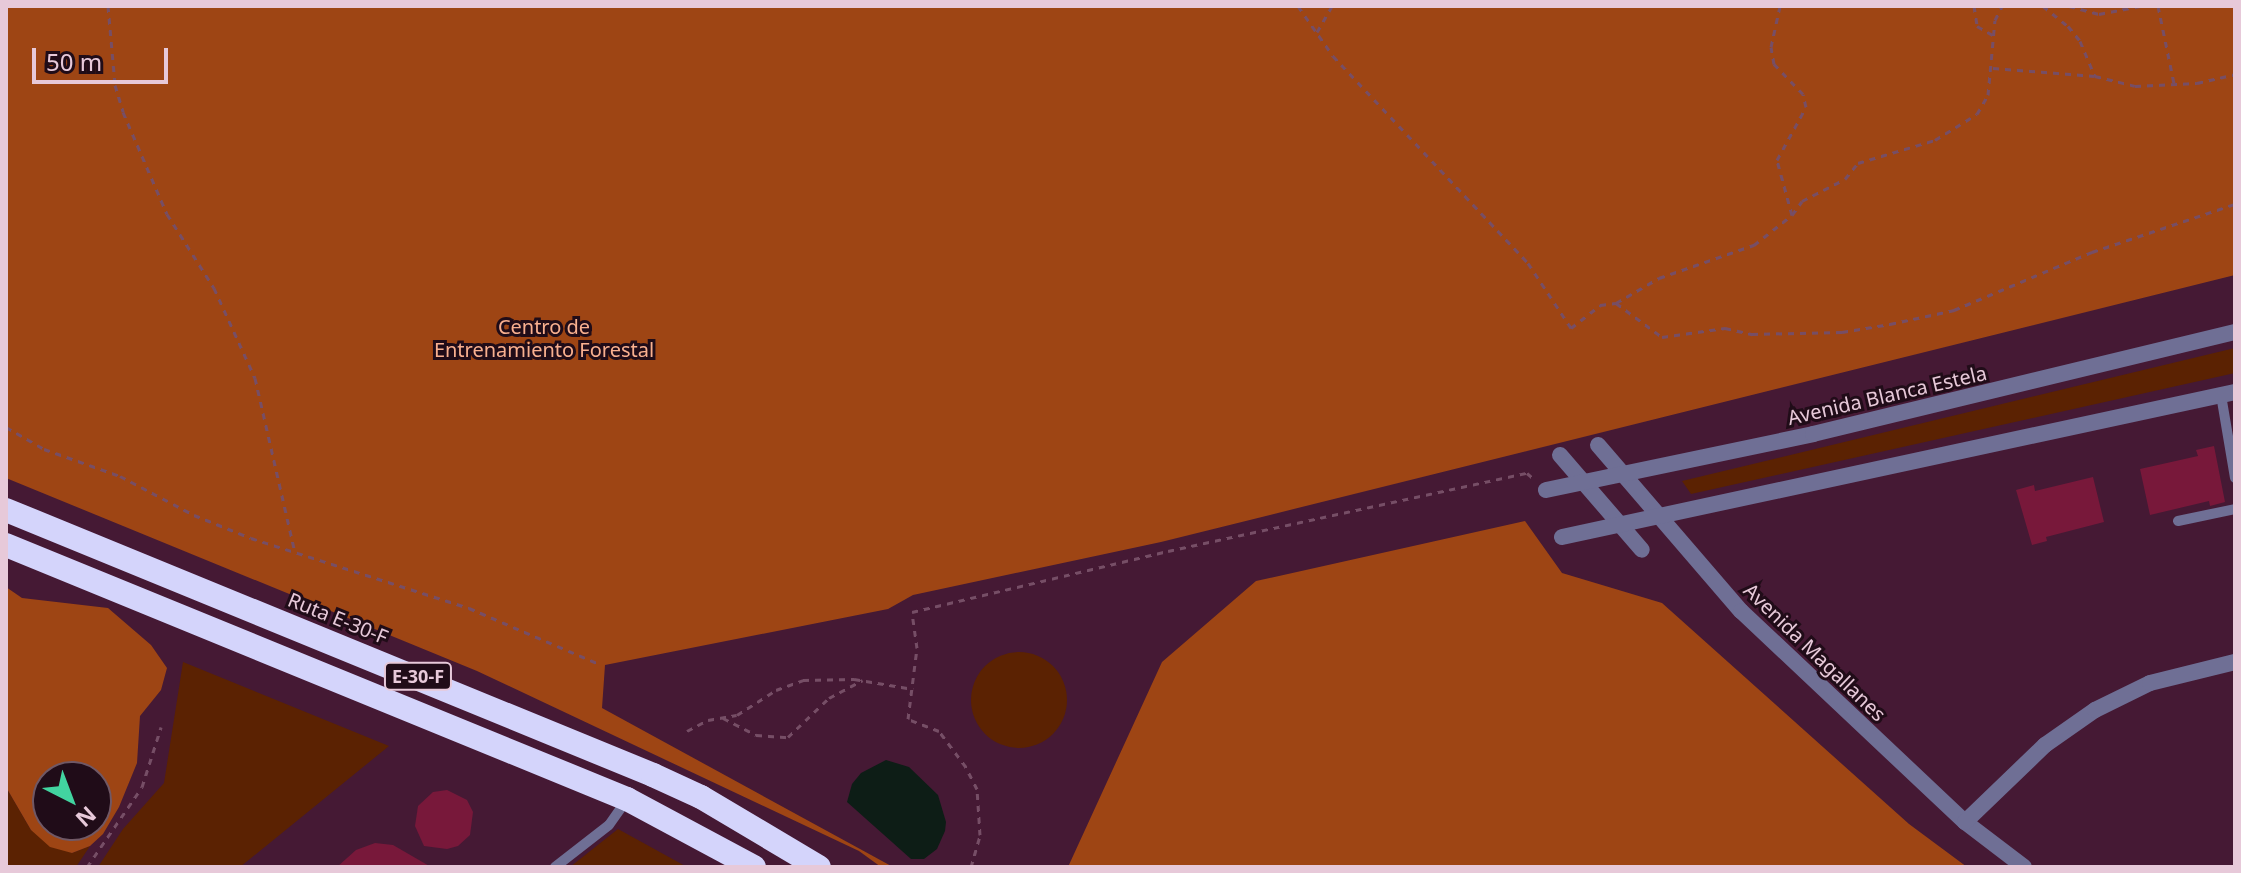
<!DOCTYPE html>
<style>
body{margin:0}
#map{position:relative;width:2241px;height:873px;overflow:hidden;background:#451934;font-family:"Noto Sans",sans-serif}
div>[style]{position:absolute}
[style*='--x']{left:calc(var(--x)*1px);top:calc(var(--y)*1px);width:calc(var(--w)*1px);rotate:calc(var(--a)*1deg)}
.green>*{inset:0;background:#5b2202}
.round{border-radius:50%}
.forest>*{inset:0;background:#9e4514}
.water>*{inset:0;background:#0d1d16}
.building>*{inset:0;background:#78183a}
.path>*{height:3px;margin-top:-1.5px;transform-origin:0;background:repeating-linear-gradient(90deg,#764e66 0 6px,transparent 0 12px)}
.lane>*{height:10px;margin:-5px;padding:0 5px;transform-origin:5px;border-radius:5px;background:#6f6f95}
.street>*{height:16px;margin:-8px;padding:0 8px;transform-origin:8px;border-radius:8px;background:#6f6f95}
.highway>*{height:24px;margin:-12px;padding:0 12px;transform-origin:12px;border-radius:12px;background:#d4d4fb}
span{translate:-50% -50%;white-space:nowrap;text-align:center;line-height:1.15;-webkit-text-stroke:6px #200c18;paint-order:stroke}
.shield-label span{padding:2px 6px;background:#200c18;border:2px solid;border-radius:6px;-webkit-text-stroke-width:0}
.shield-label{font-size:18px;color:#e7c9d9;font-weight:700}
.park-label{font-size:20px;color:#f9b08f}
.street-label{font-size:20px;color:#e7c9d9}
.frame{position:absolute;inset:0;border:8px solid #e7c9d9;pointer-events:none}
.north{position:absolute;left:32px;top:761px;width:80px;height:80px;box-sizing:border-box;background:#200c18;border:2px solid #705865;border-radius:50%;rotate:138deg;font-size:22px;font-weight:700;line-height:32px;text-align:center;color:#e7c9d9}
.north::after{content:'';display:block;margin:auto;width:28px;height:36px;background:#42d4a0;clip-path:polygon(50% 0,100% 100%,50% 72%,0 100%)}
.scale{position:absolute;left:32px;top:48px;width:136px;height:36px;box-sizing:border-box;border:4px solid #e7c9d9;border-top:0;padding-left:10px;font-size:24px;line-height:28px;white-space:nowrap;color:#e7c9d9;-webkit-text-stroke:6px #200c18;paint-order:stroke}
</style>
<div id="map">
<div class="green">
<div style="clip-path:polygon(2235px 348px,2235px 373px,1691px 494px,1682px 481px)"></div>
<div class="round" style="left:971px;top:652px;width:96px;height:96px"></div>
<div style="clip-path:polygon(183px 662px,389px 746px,240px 867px,98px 867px,123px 829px,164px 783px)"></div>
<div style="clip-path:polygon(6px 787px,31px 830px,72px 853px,90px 846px,76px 867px,6px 867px)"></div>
<div style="clip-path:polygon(618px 829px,687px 867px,570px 867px)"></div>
</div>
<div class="forest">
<div style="clip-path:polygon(6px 6px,2235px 6px,2235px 275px,1161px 542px,913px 595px,888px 609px,605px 665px,602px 708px,893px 867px,881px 867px,859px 851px,477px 671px,6px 478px)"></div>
<div style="clip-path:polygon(1525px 521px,1562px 573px,1662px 603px,1909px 824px,1967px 867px,1068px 867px,1162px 662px,1256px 581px)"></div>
<div style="clip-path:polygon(evenodd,6px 587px,22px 598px,108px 608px,151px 645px,167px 668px,161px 690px,140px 716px,137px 763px,119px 807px,103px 834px,90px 846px,72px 853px,50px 847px,31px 830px,6px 787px,6px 587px,48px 777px,96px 777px,96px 825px,48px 825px,48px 777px)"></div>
</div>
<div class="water">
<div style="clip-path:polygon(886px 760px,909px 767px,938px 795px,946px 822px,945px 831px,937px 849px,924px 859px,911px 859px,847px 802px,852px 784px,861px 773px)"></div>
</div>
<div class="building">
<div style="clip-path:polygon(2214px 446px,2225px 502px,2210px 506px,2209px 501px,2150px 515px,2140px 469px,2198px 456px,2196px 450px)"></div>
<div style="clip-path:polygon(2093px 477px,2104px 522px,2046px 537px,2047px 541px,2032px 545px,2016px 490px,2034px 485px,2035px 491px)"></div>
<div style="clip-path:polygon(447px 790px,467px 800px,473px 812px,470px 835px,458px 846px,447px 849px,424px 846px,415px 826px,418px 806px,433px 792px)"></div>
<div style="clip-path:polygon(375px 843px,393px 845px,431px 867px,337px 867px,356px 850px)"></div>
</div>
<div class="path">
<div style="--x:108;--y:6;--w:79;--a:84.9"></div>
<div style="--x:115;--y:85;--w:28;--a:73"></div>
<div style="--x:123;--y:112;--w:111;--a:66.7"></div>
<div style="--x:167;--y:214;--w:88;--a:57.6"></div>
<div style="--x:214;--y:288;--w:99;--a:65.5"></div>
<div style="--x:255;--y:378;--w:179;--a:77.1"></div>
<div style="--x:1298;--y:6;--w:61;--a:55"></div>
<div style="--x:1333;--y:56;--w:284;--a:46.7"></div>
<div style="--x:1528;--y:263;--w:78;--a:56.5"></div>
<div style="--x:1571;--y:328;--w:37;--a:-38"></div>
<div style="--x:1600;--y:305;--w:16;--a:-7"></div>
<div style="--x:1616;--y:303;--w:57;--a:36.5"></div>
<div style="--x:1662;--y:337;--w:64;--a:-8.1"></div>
<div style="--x:1725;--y:328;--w:28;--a:13"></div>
<div style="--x:1752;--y:334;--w:90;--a:-1.3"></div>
<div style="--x:1842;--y:332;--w:49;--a:-9.5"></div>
<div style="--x:1890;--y:324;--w:66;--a:-12.3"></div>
<div style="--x:1954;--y:310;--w:150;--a:-22.8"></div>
<div style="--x:2092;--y:252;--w:151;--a:-18.6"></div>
<div style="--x:1974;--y:6;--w:20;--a:81"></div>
<div style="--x:1977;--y:26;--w:20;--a:30"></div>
<div style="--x:2043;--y:6;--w:32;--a:39"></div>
<div style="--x:2068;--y:26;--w:19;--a:51"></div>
<div style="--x:2080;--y:41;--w:38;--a:67"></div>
<div style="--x:2069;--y:6;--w:31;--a:15"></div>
<div style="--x:2099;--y:14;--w:42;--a:-11"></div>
<div style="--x:2158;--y:6;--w:79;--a:78.3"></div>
<div style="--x:1317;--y:32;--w:30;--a:-60"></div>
<div style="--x:1993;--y:68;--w:102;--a:4.5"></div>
<div style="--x:2095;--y:76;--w:41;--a:14"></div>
<div style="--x:2135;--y:86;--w:62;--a:-2.8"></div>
<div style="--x:2197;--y:83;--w:39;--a:-13"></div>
<div style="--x:1792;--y:215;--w:17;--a:-54"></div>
<div style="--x:1802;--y:201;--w:48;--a:-27.1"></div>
<div style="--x:1845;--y:179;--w:21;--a:-51"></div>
<div style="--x:1858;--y:163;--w:80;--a:-16.6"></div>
<div style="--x:1935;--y:140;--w:49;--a:-31.8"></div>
<div style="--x:1977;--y:114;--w:22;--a:-60"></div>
<div style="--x:1988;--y:95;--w:75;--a:-84.7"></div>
<div style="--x:1995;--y:20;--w:16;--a:-63"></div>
<div style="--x:1616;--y:303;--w:50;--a:-30.2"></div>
<div style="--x:1659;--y:278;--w:101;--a:-19.2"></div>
<div style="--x:1754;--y:245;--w:48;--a:-38.3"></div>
<div style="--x:1792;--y:215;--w:57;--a:-105.3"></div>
<div style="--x:1777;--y:160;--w:60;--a:-61.3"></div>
<div style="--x:1806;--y:107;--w:13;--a:-103"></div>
<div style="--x:1803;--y:94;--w:42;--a:-134"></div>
<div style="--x:1774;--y:64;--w:17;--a:-100"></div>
<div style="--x:1771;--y:47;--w:42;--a:-77.6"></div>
<div style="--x:6;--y:427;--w:44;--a:30.1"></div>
<div style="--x:44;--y:449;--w:81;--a:19.6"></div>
<div style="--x:120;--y:476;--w:84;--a:27.8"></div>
<div style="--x:194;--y:515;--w:61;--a:22"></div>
<div style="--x:251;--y:538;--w:229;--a:17.8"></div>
<div style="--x:469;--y:608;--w:139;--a:23.3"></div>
<div style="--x:723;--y:718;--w:37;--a:27"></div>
<div style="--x:756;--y:735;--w:32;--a:4"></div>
<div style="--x:788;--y:737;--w:57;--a:-43.6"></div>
<div style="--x:829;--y:698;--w:38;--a:-28"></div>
<div style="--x:687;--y:731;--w:24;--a:-28"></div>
<div style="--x:708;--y:720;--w:29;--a:-10"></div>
<div style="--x:737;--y:715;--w:46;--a:-32.7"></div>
<div style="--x:776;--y:690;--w:29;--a:-20"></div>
<div style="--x:803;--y:680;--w:51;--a:-1.1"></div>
<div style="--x:854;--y:679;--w:60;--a:9.6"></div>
<div style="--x:87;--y:867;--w:97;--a:-55.5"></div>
<div style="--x:142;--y:787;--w:63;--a:-72.4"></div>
<div style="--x:971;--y:867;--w:33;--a:-74"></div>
<div style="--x:980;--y:835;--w:46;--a:-93.7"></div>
<div style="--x:977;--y:789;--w:25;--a:-117"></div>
<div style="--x:966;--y:767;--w:45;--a:-126.9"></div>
<div style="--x:939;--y:731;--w:33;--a:-159"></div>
<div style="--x:908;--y:719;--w:72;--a:-82.8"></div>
<div style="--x:917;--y:648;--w:36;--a:-98"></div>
<div style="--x:912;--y:612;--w:263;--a:-13.4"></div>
<div style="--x:1168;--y:551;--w:367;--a:-12.3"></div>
<div style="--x:1527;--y:473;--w:9;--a:41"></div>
</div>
<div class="lane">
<div style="--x:2221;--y:395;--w:84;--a:80.4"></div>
<div style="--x:2178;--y:521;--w:58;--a:-11.9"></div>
<div style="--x:555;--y:867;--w:68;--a:-37.9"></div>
<div style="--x:609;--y:825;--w:32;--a:-55"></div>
</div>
<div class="street">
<div style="--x:1598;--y:445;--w:219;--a:49.3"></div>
<div style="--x:1741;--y:611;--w:308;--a:43.3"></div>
<div style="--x:1965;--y:822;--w:74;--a:37.3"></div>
<div style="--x:1560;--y:455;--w:125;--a:49.2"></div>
<div style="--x:1546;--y:490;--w:273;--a:-11.8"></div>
<div style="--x:1813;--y:434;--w:434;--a:-13.6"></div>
<div style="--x:1562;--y:537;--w:688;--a:-12.16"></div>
<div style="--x:1965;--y:822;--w:111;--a:-43.9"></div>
<div style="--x:2045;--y:745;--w:61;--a:-35"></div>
<div style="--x:2095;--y:710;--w:61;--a:-26.1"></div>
<div style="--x:2150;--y:683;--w:88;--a:-13.9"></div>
</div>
<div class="highway">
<div style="--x:6;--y:510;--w:699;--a:22.27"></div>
<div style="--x:653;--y:775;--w:53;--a:24.6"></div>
<div style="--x:701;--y:797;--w:137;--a:30.7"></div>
<div style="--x:6;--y:545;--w:671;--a:22.25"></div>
<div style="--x:627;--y:799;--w:144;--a:28.2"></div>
</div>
<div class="shield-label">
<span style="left:418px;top:676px">E-30-F</span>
</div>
<div class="park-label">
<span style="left:544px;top:338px">Centro de<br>Entrenamiento Forestal</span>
</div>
<div class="street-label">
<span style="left:1887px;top:395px;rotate:-13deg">Avenida Blanca Estela</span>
<span style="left:338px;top:618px;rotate:22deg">Ruta E-30-F</span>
<span style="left:1815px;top:652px;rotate:44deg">Avenida Magallanes</span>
</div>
<div class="frame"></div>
<div class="north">N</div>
<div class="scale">50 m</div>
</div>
